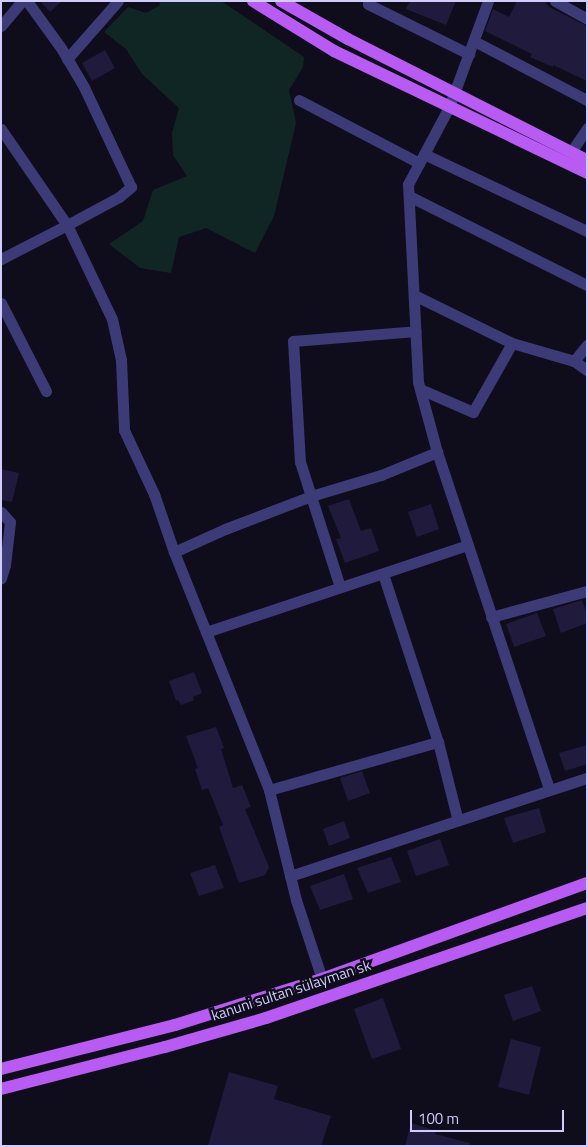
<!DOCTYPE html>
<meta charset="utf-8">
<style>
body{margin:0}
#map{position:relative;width:588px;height:1147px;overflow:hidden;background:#0f0d1c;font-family:"Titillium Web",sans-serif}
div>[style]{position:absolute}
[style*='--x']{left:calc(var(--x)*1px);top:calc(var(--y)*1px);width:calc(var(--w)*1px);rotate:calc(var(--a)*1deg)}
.green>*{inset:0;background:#102624}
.building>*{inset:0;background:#201a3c}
.minor>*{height:11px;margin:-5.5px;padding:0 5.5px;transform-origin:5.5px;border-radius:5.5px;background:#3c3b78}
.major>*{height:12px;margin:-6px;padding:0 6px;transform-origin:6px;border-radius:6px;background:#b75bf3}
span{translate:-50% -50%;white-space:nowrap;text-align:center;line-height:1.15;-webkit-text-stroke:5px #0f0d1c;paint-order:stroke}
.street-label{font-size:15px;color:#d0ccfb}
.frame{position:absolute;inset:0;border:2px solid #d0ccfb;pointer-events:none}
.scale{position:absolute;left:410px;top:1110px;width:154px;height:22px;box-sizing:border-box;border:2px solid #d0ccfb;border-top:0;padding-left:6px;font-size:15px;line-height:18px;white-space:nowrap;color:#d0ccfb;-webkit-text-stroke:4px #0f0d1c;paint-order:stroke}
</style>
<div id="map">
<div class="green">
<div style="clip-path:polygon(159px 1px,221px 1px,304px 57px,303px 67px,289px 90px,296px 123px,274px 216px,255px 253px,206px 228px,179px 237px,171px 273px,140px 268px,109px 244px,143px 221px,153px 190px,187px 176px,173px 155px,172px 133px,179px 108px,142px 74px,126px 49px,104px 32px,128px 7px,146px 13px,160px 5px)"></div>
</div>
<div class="building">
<div style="clip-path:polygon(40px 1px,62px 1px,50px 12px)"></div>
<div style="clip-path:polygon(410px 1px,456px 1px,446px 25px,406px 9px)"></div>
<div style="clip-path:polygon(517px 1px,547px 1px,546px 4px,551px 8px,587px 26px,587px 81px,553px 65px,553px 67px,530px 57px,532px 54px,485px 31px,493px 9px,509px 17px)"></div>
<div style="clip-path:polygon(105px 50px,115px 68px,92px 81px,82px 63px)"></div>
<div style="clip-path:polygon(1px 469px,19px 473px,12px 502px,1px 500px)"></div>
<div style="clip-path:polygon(349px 499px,361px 531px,371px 528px,379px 551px,345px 563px,336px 539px,341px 538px,328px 506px)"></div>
<div style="clip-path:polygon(431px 504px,439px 529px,417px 537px,408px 512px)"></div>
<div style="clip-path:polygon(582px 600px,587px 614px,587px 623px,561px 633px,553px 609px)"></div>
<div style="clip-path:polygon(537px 613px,546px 636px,514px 647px,506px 624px)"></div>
<div style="clip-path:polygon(194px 672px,202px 693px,193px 697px,194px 700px,181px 705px,178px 700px,176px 701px,169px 681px)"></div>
<div style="clip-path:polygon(216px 727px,224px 748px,221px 749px,233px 788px,242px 785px,251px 807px,245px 809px,269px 867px,265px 875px,239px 883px,219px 827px,223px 825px,208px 788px,202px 790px,195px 769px,198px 768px,186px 736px)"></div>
<div style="clip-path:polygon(587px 745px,587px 764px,565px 771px,559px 753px)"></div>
<div style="clip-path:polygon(362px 771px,370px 793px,348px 801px,340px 778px)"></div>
<div style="clip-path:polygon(539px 808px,546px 832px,513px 843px,504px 818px)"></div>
<div style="clip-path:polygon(344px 821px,350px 838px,329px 846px,323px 829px)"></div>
<div style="clip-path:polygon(440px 839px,449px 865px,416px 876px,407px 851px)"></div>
<div style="clip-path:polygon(391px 857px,401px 882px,368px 893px,357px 868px)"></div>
<div style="clip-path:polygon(215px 865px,224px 888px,199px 896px,190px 873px)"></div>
<div style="clip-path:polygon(344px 874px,353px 899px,320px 910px,310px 886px)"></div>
<div style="clip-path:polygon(532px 986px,541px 1011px,513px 1021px,504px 995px)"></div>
<div style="clip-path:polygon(383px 998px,401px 1049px,372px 1059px,354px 1009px)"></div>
<div style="clip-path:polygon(511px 1039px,541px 1047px,529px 1095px,498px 1087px)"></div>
<div style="clip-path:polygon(229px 1072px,278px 1086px,274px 1099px,331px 1116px,321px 1146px,208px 1146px)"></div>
<div style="clip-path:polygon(411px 1123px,436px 1131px,435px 1134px,470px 1143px,469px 1146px,405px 1146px)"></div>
</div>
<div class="minor">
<div style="--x:369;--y:1;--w:3;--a:108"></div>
<div style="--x:368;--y:4;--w:113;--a:26.3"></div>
<div style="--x:488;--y:1;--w:113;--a:110.2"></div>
<div style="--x:449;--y:107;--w:87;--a:118"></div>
<div style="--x:408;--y:184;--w:198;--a:87.1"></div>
<div style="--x:418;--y:382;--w:73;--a:74.8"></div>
<div style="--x:437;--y:452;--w:355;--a:71.6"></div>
<div style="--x:555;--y:1;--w:37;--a:29"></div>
<div style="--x:1;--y:26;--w:33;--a:-50"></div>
<div style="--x:474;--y:41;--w:127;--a:27.6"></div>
<div style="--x:67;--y:59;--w:77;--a:-48.7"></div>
<div style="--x:299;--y:100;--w:136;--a:27.7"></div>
<div style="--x:1;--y:129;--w:116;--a:55.5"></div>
<div style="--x:67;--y:225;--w:104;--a:64.4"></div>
<div style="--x:112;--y:319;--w:42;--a:77.6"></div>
<div style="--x:121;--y:360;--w:70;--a:87.5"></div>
<div style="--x:124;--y:430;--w:71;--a:64.9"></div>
<div style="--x:154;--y:494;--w:61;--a:71"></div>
<div style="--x:174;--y:552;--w:256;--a:68.2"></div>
<div style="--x:269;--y:790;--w:113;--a:76.2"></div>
<div style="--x:296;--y:900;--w:83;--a:71.8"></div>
<div style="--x:571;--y:152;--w:29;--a:-56"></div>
<div style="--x:424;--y:154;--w:180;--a:25.3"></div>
<div style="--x:409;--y:196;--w:199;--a:26.6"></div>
<div style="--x:1;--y:259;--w:74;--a:-27.3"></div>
<div style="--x:67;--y:225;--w:59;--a:-28.3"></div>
<div style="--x:119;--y:197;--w:16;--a:-40"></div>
<div style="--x:131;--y:187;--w:110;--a:-115.2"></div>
<div style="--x:84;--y:87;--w:45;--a:-120.5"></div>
<div style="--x:61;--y:48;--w:58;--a:-125.9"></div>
<div style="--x:414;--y:295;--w:109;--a:26.1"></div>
<div style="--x:512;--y:343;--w:65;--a:16.2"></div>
<div style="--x:574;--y:361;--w:16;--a:35"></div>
<div style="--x:1;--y:303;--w:99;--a:62.9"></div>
<div style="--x:574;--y:361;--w:21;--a:-51"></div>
<div style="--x:420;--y:389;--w:58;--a:23.5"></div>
<div style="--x:473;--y:412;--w:79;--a:-60.5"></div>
<div style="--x:1;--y:512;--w:13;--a:48"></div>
<div style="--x:10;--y:522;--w:43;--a:96.6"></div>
<div style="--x:174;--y:552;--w:56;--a:-24.3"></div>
<div style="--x:225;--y:529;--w:92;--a:-21"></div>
<div style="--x:311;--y:496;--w:73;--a:-16.7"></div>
<div style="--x:381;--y:475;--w:61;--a:-22.3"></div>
<div style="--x:1;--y:564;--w:4;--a:14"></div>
<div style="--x:5;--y:565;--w:14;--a:107"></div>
<div style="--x:383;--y:574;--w:177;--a:71.9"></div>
<div style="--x:340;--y:587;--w:131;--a:-107.7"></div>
<div style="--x:300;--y:462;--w:121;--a:-93.3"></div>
<div style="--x:293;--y:341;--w:123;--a:-4.6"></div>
<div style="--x:491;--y:617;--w:99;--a:-15.2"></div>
<div style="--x:206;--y:632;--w:276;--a:-18.4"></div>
<div style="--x:269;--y:790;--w:176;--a:-15.9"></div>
<div style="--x:438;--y:742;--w:81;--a:75.8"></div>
<div style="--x:290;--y:876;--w:313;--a:-18.3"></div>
</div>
<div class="major">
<div style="--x:253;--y:1;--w:95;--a:31.7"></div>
<div style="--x:334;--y:51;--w:281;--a:25.7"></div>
<div style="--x:281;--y:1;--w:77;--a:29.6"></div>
<div style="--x:348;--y:39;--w:268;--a:26.9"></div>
<div style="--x:1;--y:1069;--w:179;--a:-14.2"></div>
<div style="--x:175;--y:1025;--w:154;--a:-17.4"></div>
<div style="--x:322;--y:979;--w:282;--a:-19.9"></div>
<div style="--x:1;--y:1089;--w:169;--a:-14.4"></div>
<div style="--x:165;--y:1047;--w:105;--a:-16"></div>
<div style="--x:266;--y:1018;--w:339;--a:-18.9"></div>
</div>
<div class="street-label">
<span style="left:291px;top:990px;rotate:-18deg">kanuni sultan sülayman sk</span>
</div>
<div class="frame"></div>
<div class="scale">100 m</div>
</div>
